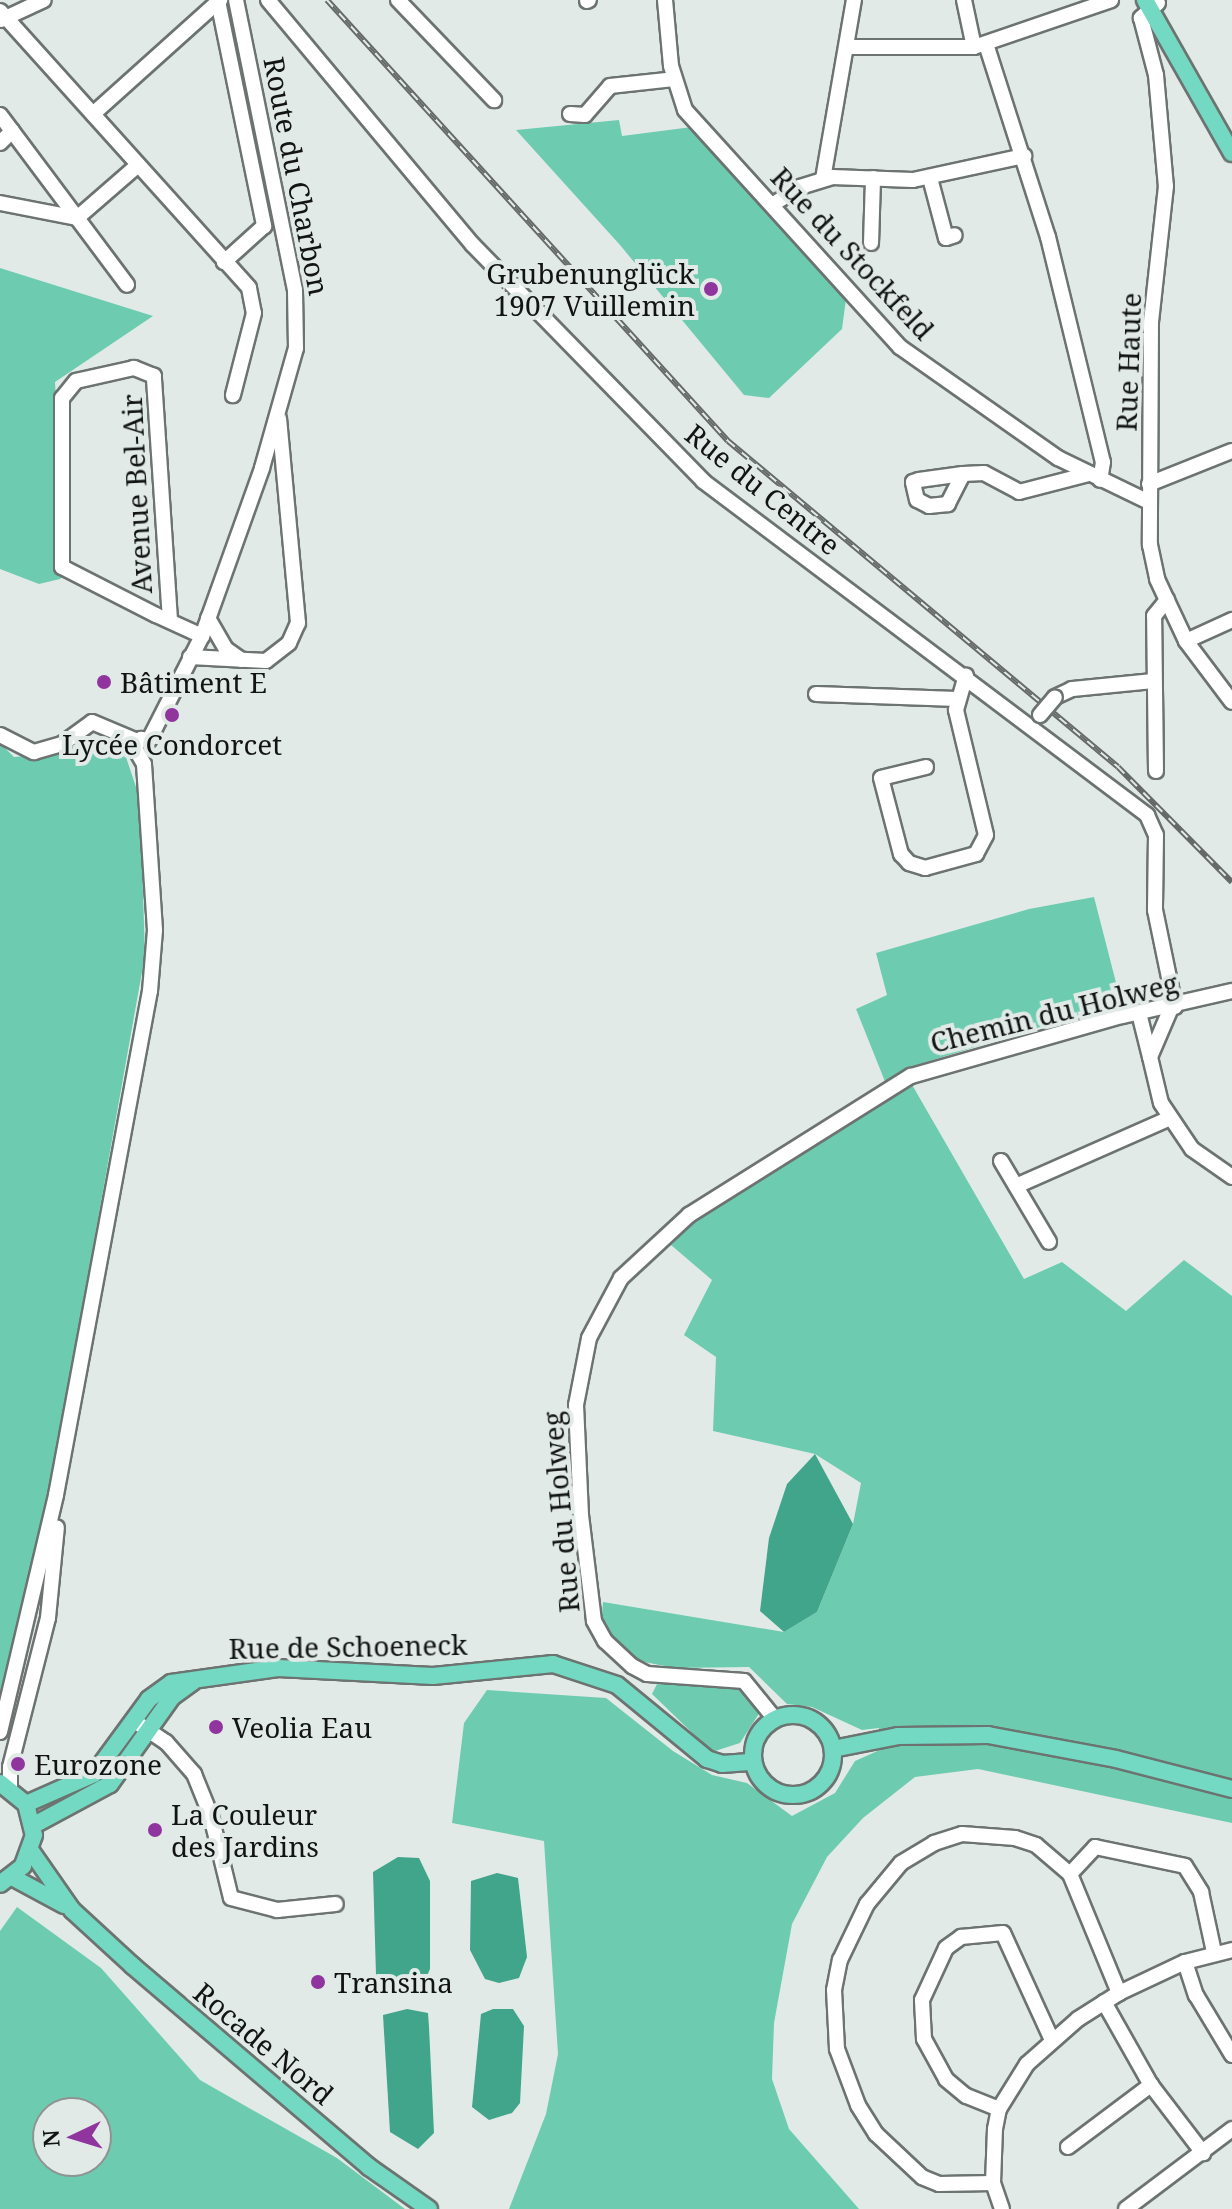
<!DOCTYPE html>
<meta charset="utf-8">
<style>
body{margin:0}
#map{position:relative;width:1232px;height:2209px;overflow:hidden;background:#e2eae7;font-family:"Noto Serif",serif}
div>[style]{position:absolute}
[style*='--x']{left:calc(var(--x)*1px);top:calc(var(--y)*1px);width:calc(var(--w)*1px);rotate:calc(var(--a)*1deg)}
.green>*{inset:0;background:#6dccb0}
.water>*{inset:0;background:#40a58a}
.roads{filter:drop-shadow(2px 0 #6c7370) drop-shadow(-2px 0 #6c7370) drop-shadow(0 2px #6c7370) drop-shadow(0 -2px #6c7370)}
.minor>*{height:14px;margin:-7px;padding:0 7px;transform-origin:7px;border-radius:7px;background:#fff}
.major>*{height:16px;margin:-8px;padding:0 8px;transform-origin:8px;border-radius:8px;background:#73d9c2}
.major>.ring{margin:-8px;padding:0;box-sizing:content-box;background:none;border:16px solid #73d9c2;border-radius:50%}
.rail>*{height:6px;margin-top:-3px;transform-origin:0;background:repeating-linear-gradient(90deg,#e2eae7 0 9px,#656a68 0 18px);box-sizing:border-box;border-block:2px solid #656a68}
.bridges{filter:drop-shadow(2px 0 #6c7370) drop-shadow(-2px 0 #6c7370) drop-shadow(0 2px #6c7370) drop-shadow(0 -2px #6c7370)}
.minor-bridge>*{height:14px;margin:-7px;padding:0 7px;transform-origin:7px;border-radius:7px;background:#fff}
.dots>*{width:22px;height:22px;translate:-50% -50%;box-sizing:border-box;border:4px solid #e2eae7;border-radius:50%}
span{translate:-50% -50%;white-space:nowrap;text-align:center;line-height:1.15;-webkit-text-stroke:8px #e2eae7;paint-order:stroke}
.street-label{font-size:28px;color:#111413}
.poi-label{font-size:28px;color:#111413}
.right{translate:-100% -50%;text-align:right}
.left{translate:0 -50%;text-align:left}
.north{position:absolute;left:32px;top:2097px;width:80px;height:80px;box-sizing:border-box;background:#e2eae7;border:2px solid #8e9492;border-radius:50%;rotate:266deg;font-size:22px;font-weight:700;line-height:32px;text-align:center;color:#111413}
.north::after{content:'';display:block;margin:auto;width:28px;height:36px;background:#90349e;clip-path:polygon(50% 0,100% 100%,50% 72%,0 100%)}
</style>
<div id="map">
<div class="green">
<div style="clip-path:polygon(619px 120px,622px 136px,692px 127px,846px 299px,842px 329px,769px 398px,744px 395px,620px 245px,516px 130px)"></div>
<div style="clip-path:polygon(0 268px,153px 316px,55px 382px,66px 573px,60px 579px,39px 584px,0 569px)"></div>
<div style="clip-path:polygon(78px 739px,120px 739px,140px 799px,145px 955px,26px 1623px,0 1692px,0 743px,14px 757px,50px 754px)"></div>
<div style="clip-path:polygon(1094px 897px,1121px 1002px,907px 1068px,886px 1084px,856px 1009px,887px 995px,876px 953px,1029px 909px)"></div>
<div style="clip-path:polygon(911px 1083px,1024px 1279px,1062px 1262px,1126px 1311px,1184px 1260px,1232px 1296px,1232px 1823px,978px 1769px,915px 1777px,863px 1818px,827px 1857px,792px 1924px,774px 2023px,772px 2079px,789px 2129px,859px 2209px,509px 2209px,546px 2114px,558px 2054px,544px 1841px,452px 1823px,464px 1723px,487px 1690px,606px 1698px,673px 1751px,712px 1775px,747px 1783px,792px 1816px,835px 1793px,855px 1761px,882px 1749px,879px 1728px,862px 1730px,812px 1707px,787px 1704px,749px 1667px,674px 1668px,635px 1660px,601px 1627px,603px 1602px,784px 1632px,817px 1612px,853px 1524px,861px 1483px,815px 1454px,713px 1431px,716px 1357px,684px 1335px,712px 1280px,671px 1245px,698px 1218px)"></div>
<div style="clip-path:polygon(658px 1682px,736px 1684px,749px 1692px,760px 1712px,740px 1743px,712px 1752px,652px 1694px)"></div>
<div style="clip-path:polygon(evenodd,17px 1907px,101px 1968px,200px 2080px,337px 2158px,405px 2209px,0 2209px,0 1931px,17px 1907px,48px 2113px,96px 2113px,96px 2161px,48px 2161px,48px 2113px)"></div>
</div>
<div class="water">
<div style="clip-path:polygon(815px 1454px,853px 1524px,817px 1612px,784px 1632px,760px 1611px,769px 1538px,787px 1484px)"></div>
<div style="clip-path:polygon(398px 1857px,419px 1858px,430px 1881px,430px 1969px,422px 1987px,390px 1987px,376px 1975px,373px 1872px)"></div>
<div style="clip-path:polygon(497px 1873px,518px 1878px,527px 1957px,519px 1978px,499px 1983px,485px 1979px,470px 1950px,471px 1881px)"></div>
<div style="clip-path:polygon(407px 2009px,428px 2013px,429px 2027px,434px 2133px,418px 2149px,390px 2132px,383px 2015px)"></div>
<div style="clip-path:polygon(493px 2009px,513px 2009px,524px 2026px,520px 2103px,512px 2113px,489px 2120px,472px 2107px,481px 2014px)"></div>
</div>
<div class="roads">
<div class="minor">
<div style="--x:268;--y:0;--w:319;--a:50.1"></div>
<div style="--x:473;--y:245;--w:330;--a:45.7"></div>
<div style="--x:703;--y:481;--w:556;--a:36.95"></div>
<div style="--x:1147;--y:815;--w:22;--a:66"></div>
<div style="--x:1156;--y:835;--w:75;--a:90.8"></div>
<div style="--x:1155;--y:910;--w:99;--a:78.3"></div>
<div style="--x:398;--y:0;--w:139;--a:46.2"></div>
<div style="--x:665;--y:0;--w:66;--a:84.8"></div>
<div style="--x:671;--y:66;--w:46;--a:72.3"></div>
<div style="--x:685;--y:110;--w:320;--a:47.8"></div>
<div style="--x:900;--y:347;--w:193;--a:35.1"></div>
<div style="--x:1058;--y:458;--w:101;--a:25.8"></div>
<div style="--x:964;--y:0;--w:48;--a:78"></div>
<div style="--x:218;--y:1;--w:230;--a:78.4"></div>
<div style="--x:264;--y:226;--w:54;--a:138"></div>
<div style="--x:587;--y:1;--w:2;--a:-27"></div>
<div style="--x:1158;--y:3;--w:23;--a:139"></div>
<div style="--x:1141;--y:18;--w:59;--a:75.3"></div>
<div style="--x:1156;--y:75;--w:111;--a:84.9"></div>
<div style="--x:1166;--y:186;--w:136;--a:96.3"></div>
<div style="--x:1151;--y:321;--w:224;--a:90.3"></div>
<div style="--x:1150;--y:545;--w:35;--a:78"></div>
<div style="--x:1157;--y:579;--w:68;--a:64.9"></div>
<div style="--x:1186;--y:641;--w:76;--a:53"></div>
<div style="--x:0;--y:11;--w:372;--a:48"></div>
<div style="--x:249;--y:288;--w:25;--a:79"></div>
<div style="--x:254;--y:313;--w:85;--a:104.4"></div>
<div style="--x:1;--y:20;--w:47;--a:-24.9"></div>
<div style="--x:986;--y:44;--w:203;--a:72.2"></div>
<div style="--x:1048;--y:237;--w:232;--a:76.3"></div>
<div style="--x:1103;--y:462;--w:18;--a:99"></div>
<div style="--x:847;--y:47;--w:127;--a:0"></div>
<div style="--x:974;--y:47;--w:145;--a:-18.9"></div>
<div style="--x:93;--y:114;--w:171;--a:-41.9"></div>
<div style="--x:570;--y:114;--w:15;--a:4"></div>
<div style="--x:585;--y:115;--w:38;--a:-49"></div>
<div style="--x:610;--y:86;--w:64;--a:-6.2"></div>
<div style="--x:0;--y:115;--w:20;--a:53"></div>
<div style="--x:0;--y:143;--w:17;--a:-45"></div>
<div style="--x:12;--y:131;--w:192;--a:53.2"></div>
<div style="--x:930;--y:178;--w:62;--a:75.1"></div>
<div style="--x:946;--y:238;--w:9;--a:-18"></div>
<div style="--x:823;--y:179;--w:182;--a:-80.2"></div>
<div style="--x:0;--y:203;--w:78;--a:11"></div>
<div style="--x:772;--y:205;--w:33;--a:-33"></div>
<div style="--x:800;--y:187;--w:34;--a:-17"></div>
<div style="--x:832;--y:177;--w:81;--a:2.1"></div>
<div style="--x:913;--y:180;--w:114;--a:-12.2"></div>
<div style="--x:77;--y:218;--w:81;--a:-41"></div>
<div style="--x:871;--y:243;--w:65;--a:-88.2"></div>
<div style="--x:963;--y:474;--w:34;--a:117"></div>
<div style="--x:948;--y:504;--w:19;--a:174"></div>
<div style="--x:929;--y:506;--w:13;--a:-153"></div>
<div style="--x:917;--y:500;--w:18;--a:-103"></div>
<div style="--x:913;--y:482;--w:6;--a:-18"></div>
<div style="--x:919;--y:480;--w:44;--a:-7.8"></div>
<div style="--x:963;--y:474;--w:21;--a:-3"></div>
<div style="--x:984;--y:473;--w:40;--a:28"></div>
<div style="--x:1019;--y:492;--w:72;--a:-14.4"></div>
<div style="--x:1149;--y:484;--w:89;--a:-21.7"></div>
<div style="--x:208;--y:618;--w:36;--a:60"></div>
<div style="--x:226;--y:649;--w:19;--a:35"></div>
<div style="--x:170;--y:620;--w:245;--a:-93.8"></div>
<div style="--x:154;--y:376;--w:22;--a:-158"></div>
<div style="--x:134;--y:368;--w:59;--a:167.4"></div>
<div style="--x:76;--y:381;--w:22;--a:129"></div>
<div style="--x:62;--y:398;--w:169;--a:90"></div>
<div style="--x:62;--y:567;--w:106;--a:27.1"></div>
<div style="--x:156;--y:615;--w:51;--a:24.5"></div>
<div style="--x:1186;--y:641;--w:51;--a:-24.5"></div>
<div style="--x:190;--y:657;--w:76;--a:3"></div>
<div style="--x:266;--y:661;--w:29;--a:-38"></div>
<div style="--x:289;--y:643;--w:22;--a:-66"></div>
<div style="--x:298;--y:623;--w:205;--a:-95.3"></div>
<div style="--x:816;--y:694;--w:141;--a:2"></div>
<div style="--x:1055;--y:697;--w:19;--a:-25"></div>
<div style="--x:1072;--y:689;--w:82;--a:-5.6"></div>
<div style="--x:0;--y:735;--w:38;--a:27"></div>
<div style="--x:34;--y:752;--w:29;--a:-16"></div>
<div style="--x:62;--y:744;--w:37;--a:-36"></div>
<div style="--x:92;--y:722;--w:49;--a:22.9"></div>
<div style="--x:149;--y:740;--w:117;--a:-63"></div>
<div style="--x:202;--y:636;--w:178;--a:-70.3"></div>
<div style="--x:262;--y:468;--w:125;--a:-74.2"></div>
<div style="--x:296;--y:348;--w:58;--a:-91"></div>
<div style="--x:295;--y:290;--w:295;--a:-101.5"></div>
<div style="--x:926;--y:767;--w:46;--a:166.3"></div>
<div style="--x:881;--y:778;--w:79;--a:75.3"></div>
<div style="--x:901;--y:854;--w:12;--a:48"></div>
<div style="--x:909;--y:863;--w:17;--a:17"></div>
<div style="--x:925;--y:868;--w:53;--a:-15.4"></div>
<div style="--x:976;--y:854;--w:21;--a:-62"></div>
<div style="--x:986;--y:835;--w:129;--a:-103.5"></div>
<div style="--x:956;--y:710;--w:36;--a:-74"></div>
<div style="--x:1156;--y:771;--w:155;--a:-90.7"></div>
<div style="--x:1154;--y:616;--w:21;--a:-51"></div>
<div style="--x:1171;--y:1008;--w:53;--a:113.2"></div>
<div style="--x:1150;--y:1057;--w:47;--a:76.6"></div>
<div style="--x:1161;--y:1103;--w:55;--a:56"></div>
<div style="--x:1192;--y:1149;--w:49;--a:35"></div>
<div style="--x:1139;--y:1013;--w:45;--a:76"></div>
<div style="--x:1001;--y:1161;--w:94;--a:59.3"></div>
<div style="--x:1016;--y:1186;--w:166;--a:-23.8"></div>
<div style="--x:775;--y:1719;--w:49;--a:-129.2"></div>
<div style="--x:744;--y:1681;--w:97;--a:-175.9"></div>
<div style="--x:647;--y:1674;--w:17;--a:-152"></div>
<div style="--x:632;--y:1666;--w:37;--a:-137"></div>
<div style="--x:605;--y:1641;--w:23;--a:-119"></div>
<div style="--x:594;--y:1621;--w:107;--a:-97"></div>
<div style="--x:581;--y:1515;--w:110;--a:-92.6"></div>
<div style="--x:576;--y:1405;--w:68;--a:-79"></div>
<div style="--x:589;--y:1338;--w:68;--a:-61.9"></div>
<div style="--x:621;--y:1278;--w:93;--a:-42.8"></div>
<div style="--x:689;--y:1215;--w:262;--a:-32.1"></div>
<div style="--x:911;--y:1076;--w:219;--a:-15.9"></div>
<div style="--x:1122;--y:1016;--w:113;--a:-12.8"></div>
<div style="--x:133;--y:1720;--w:40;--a:34"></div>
<div style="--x:166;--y:1742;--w:43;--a:48.8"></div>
<div style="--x:194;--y:1774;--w:45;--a:68"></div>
<div style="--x:211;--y:1816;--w:84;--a:76.3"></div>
<div style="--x:231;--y:1898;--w:48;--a:14.6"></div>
<div style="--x:277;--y:1910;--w:59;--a:-5.8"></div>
<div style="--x:0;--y:1732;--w:244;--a:-76.7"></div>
<div style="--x:56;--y:1495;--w:513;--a:-79.44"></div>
<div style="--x:150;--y:991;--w:61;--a:-85.3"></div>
<div style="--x:155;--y:930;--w:166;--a:-93.8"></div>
<div style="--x:144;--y:764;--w:20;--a:-120"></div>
<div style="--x:134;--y:747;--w:11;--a:-49"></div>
<div style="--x:141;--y:739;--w:8;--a:7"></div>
<div style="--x:10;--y:1789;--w:22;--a:-90"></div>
<div style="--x:10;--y:1767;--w:154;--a:-75.7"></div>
<div style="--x:48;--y:1618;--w:91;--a:-84.4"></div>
<div style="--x:1070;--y:1874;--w:37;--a:-47"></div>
<div style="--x:1095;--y:1847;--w:92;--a:11.9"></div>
<div style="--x:1185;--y:1866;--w:31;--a:58"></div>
<div style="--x:1201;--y:1892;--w:61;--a:77.8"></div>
<div style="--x:1185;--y:1962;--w:35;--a:72"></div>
<div style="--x:1196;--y:1995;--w:70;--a:59"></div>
<div style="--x:1104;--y:2002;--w:95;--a:60.5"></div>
<div style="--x:1151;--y:2085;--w:86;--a:52.6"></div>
<div style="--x:999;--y:2109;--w:35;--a:-158"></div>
<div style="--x:966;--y:2096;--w:26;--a:-140"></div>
<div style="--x:946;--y:2079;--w:46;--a:-118.8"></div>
<div style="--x:924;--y:2039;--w:39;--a:-93"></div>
<div style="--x:922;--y:2000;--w:57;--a:-65.2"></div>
<div style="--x:946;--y:1948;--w:19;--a:-36"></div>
<div style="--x:961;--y:1937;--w:42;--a:-5.4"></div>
<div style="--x:1003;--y:1933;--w:118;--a:65.4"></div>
<div style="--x:1068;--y:2147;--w:104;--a:-36.8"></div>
<div style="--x:993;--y:2183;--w:54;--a:178.9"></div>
<div style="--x:939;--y:2184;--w:18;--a:-158"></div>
<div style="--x:922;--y:2177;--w:63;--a:-136.9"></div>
<div style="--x:876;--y:2134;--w:34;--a:-122"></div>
<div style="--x:858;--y:2105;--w:60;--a:-110.6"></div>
<div style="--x:837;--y:2049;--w:59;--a:-92.9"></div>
<div style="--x:834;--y:1990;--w:31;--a:-79"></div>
<div style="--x:840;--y:1960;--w:62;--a:-64.3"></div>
<div style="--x:867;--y:1904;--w:53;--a:-50.3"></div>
<div style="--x:901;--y:1863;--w:39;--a:-31"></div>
<div style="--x:934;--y:1843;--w:29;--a:-18"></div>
<div style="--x:962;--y:1834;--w:53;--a:4.3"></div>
<div style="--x:1015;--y:1838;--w:22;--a:18"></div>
<div style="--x:1036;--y:1845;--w:45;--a:40.5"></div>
<div style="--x:1070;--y:1874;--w:129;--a:67.6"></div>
<div style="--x:1002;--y:2209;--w:28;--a:-109"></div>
<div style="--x:993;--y:2183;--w:54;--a:-87.9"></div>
<div style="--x:995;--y:2129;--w:20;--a:-79"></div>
<div style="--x:999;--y:2109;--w:53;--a:-58.1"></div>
<div style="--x:1027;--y:2064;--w:68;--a:-41.4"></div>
<div style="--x:1078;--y:2019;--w:49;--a:-32.4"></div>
<div style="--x:1119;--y:1993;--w:73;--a:-25.2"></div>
<div style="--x:1185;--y:1962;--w:49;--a:-14.3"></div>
<div style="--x:1126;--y:2209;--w:133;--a:-37"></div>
</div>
<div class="major">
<div style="--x:1145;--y:0;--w:176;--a:60.4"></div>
<div class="ring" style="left:753px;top:1715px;width:64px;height:64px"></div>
<div style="--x:833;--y:1749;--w:66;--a:-11.3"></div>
<div style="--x:898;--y:1736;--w:90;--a:-0.6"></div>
<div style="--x:988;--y:1735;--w:130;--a:10.6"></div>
<div style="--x:1116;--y:1759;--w:120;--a:14.5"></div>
<div style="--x:0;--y:1783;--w:33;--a:39"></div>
<div style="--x:26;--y:1804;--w:32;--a:76"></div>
<div style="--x:34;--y:1835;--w:33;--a:110"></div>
<div style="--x:23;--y:1866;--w:29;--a:142"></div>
<div style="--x:26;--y:1804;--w:74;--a:-23.8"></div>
<div style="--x:94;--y:1774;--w:93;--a:-53.7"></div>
<div style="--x:149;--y:1699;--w:27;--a:-36"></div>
<div style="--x:171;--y:1683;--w:108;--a:-8"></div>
<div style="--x:278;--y:1668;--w:155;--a:3"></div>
<div style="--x:433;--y:1676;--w:121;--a:-5.7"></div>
<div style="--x:553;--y:1664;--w:67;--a:18.2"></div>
<div style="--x:617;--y:1685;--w:117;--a:39.4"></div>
<div style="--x:707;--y:1759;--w:16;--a:18"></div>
<div style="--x:722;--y:1764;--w:31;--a:-4"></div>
<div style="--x:34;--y:1825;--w:86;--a:-28.3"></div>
<div style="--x:110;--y:1784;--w:107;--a:-54.5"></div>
<div style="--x:172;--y:1697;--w:26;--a:-36"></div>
<div style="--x:31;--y:1851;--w:72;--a:55.2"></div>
<div style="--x:72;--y:1910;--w:83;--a:42.6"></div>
<div style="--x:133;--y:1966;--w:310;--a:40.4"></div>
<div style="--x:369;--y:2167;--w:73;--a:35"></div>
<div style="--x:12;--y:1877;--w:59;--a:28.3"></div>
</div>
</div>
<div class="rail">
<div style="--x:327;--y:0;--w:596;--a:47.72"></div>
<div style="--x:728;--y:441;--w:508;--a:39.89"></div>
<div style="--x:1118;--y:767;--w:162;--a:45.3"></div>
</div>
<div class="bridges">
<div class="minor-bridge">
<div style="--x:1040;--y:715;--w:23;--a:-50"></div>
</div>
</div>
<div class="dots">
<div style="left:711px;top:289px;background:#90349e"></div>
<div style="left:104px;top:682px;background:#90349e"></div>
<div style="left:172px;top:715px;background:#90349e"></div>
<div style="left:216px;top:1727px;background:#90349e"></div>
<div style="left:18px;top:1764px;background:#90349e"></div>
<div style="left:155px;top:1830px;background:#90349e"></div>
<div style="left:318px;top:1982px;background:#90349e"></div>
</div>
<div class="street-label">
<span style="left:297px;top:176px;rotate:79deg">Route du Charbon</span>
<span style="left:853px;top:253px;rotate:47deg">Rue du Stockfeld</span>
<span style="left:1128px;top:362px;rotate:-88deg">Rue Haute</span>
<span style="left:763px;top:489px;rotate:39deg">Rue du Centre</span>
<span style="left:136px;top:494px;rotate:-93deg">Avenue Bel-Air</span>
<span style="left:1054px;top:1012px;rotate:-14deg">Chemin du Holweg</span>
<span style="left:560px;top:1512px;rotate:-95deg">Rue du Holweg</span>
<span style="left:348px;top:1646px;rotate:-1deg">Rue de Schoeneck</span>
<span style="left:264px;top:2043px;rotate:40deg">Rocade Nord</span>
</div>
<div class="poi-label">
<span class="right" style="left:695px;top:289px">Grubenunglück<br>1907 Vuillemin</span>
<span class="left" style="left:120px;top:682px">Bâtiment E</span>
<span style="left:172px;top:744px">Lycée Condorcet</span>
<span class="left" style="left:232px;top:1727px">Veolia Eau</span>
<span class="left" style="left:34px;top:1764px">Eurozone</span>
<span class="left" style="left:171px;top:1830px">La Couleur<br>des Jardins</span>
<span class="left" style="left:334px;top:1982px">Transina</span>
</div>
<div class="north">N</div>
</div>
